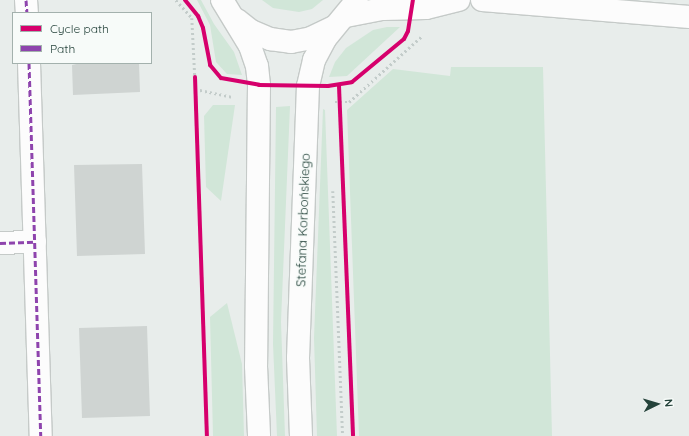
<!DOCTYPE html>
<meta charset="utf-8">
<style>
body{margin:0}
#map{position:relative;width:689px;height:436px;overflow:hidden;background:#e8edeb;font-family:Quicksand,sans-serif}
div>[style]{position:absolute}
[style*='--x']{left:calc(var(--x)*1px);top:calc(var(--y)*1px);width:calc(var(--w)*1px);rotate:calc(var(--a)*1deg)}
.green>*{inset:0;background:#d1e6d8}
.building>*{inset:0;background:#cfd4d2}
.path>*{height:2.5px;margin-top:-1.25px;transform-origin:0;background:repeating-linear-gradient(90deg,#c3ccca 0 2px,transparent 0 5px)}
.roads{filter:drop-shadow(1px 0 #c5cac8) drop-shadow(-1px 0 #c5cac8) drop-shadow(0 1px #c5cac8) drop-shadow(0 -1px #c5cac8)}
.minor>*{height:22px;margin:-11px;padding:0 11px;transform-origin:11px;border-radius:11px;background:#fcfcfc}
.tertiary>*{height:22px;margin:-11px;padding:0 11px;transform-origin:11px;border-radius:11px;background:#fcfcfc}
.quiet>*{height:3px;margin-top:-1.5px;transform-origin:0;background:repeating-linear-gradient(90deg,#8e44ad 0 6px,transparent 0 9px)}
.cycleway>*{height:4px;margin:-2px;padding:0 2px;transform-origin:2px;border-radius:2px;background:#d6006c}
span{translate:-50% -50%;white-space:nowrap;text-align:center;line-height:1.15;-webkit-text-stroke:3px #f7fbf9;paint-order:stroke}
.street-label{font-size:13px;color:#24423a}
.legend{position:absolute;left:12px;top:12px;width:140px;height:52px;box-sizing:border-box;background:#f7fbf9;border:1px solid #a3b1ad;margin:0;padding:5px 7px;list-style:none;font-size:12px;color:#24423a}
.legend li{display:flex;align-items:center;gap:8px;height:20px}
.legend b{width:20px;border:1px solid #a3b1ad}
.north{position:absolute;left:637px;top:384px;width:40px;height:40px;-webkit-text-stroke:3px #f7fbf9;paint-order:stroke;rotate:85deg;font-size:11px;font-weight:700;line-height:16px;text-align:center;color:#24423a}
.north::after{content:'';display:block;margin:auto;width:14px;height:18px;background:#24423a;clip-path:polygon(50% 0,100% 100%,50% 72%,0 100%)}
</style>
<div id="map">
<div class="green">
<div style="clip-path:polygon(197px 0,201px 0,214px 24px,234px 52px,242px 75px,227px 74px,216px 62px,210px 25px)"></div>
<div style="clip-path:polygon(262px 0,323px 0,312px 9px,299px 12px,273px 8px)"></div>
<div style="clip-path:polygon(387px 27px,400px 27px,347px 76px,329px 77px,335px 62px,346px 48px,373px 30px)"></div>
<div style="clip-path:polygon(451px 67px,543px 67px,552px 436px,359px 436px,347px 110px,393px 69px,450px 76px)"></div>
<div style="clip-path:polygon(213px 105px,235px 105px,221px 201px,206px 187px,204px 116px)"></div>
<div style="clip-path:polygon(290px 106px,281px 322px,285px 436px,277px 436px,273px 344px,276px 107px)"></div>
<div style="clip-path:polygon(323px 109px,325px 110px,337px 436px,317px 436px,314px 338px)"></div>
<div style="clip-path:polygon(227px 303px,242px 364px,244px 436px,213px 436px,210px 317px)"></div>
</div>
<div class="building">
<div style="clip-path:polygon(81px 63px,139px 63px,140px 92px,73px 95px,72px 65px)"></div>
<div style="clip-path:polygon(142px 164px,145px 254px,77px 256px,74px 165px)"></div>
<div style="clip-path:polygon(147px 326px,150px 416px,82px 418px,79px 328px)"></div>
</div>
<div class="path">
<div style="--x:176;--y:0;--w:24;--a:48"></div>
<div style="--x:192;--y:18;--w:59;--a:87.1"></div>
<div style="--x:195;--y:89;--w:38;--a:12"></div>
<div style="--x:335;--y:102;--w:14;--a:0"></div>
<div style="--x:349;--y:102;--w:98;--a:-42.1"></div>
<div style="--x:333;--y:191;--w:245;--a:87.7"></div>
</div>
<div class="roads">
<div class="minor">
<div style="--x:26;--y:0;--w:13;--a:86"></div>
<div style="--x:482;--y:0;--w:208;--a:4.7"></div>
<div style="--x:346;--y:16;--w:38;--a:-11"></div>
<div style="--x:383;--y:9;--w:43;--a:-1.3"></div>
<div style="--x:426;--y:8;--w:34;--a:-14"></div>
<div style="--x:29;--y:63;--w:373;--a:88.2"></div>
<div style="--x:0;--y:243;--w:35;--a:-2"></div>
</div>
<div class="tertiary">
<div style="--x:222;--y:0;--w:54;--a:58.7"></div>
<div style="--x:250;--y:46;--w:21;--a:71"></div>
<div style="--x:257;--y:66;--w:19;--a:84"></div>
<div style="--x:259;--y:85;--w:281;--a:90.6"></div>
<div style="--x:256;--y:366;--w:70;--a:87.5"></div>
<div style="--x:237;--y:20;--w:18;--a:38"></div>
<div style="--x:251;--y:31;--w:21;--a:23"></div>
<div style="--x:270;--y:39;--w:21;--a:8"></div>
<div style="--x:291;--y:42;--w:20;--a:-11"></div>
<div style="--x:311;--y:38;--w:25;--a:-26"></div>
<div style="--x:301;--y:436;--w:78;--a:-92.2"></div>
<div style="--x:298;--y:358;--w:272;--a:-87.9"></div>
<div style="--x:308;--y:86;--w:27;--a:-77"></div>
<div style="--x:314;--y:60;--w:24;--a:-62"></div>
<div style="--x:325;--y:39;--w:50;--a:-50.6"></div>
</div>
</div>
<div class="quiet">
<div style="--x:26;--y:0;--w:13;--a:86"></div>
<div style="--x:29;--y:63;--w:373;--a:88.2"></div>
<div style="--x:0;--y:243;--w:35;--a:-2"></div>
</div>
<div class="cycleway">
<div style="--x:185;--y:0;--w:21;--a:51"></div>
<div style="--x:198;--y:16;--w:13;--a:67"></div>
<div style="--x:203;--y:28;--w:38;--a:79"></div>
<div style="--x:210;--y:65;--w:17;--a:50"></div>
<div style="--x:221;--y:78;--w:39;--a:10"></div>
<div style="--x:259;--y:85;--w:69;--a:0.8"></div>
<div style="--x:328;--y:86;--w:24;--a:-9"></div>
<div style="--x:352;--y:82;--w:67;--a:-39.6"></div>
<div style="--x:404;--y:39;--w:9;--a:-63"></div>
<div style="--x:408;--y:31;--w:31;--a:-81"></div>
<div style="--x:195;--y:77;--w:359;--a:88.1"></div>
<div style="--x:339;--y:86;--w:350;--a:87.7"></div>
</div>
<div class="street-label">
<span style="left:303px;top:220px;rotate:-88deg">Stefana Korbońskiego</span>
</div>
<ul class="legend">
<li><b style="height:5px;background:#d6006c"></b>Cycle path</li>
<li><b style="height:5px;background:#8e44ad"></b>Path</li>
</ul>
<div class="north">N</div>
</div>
